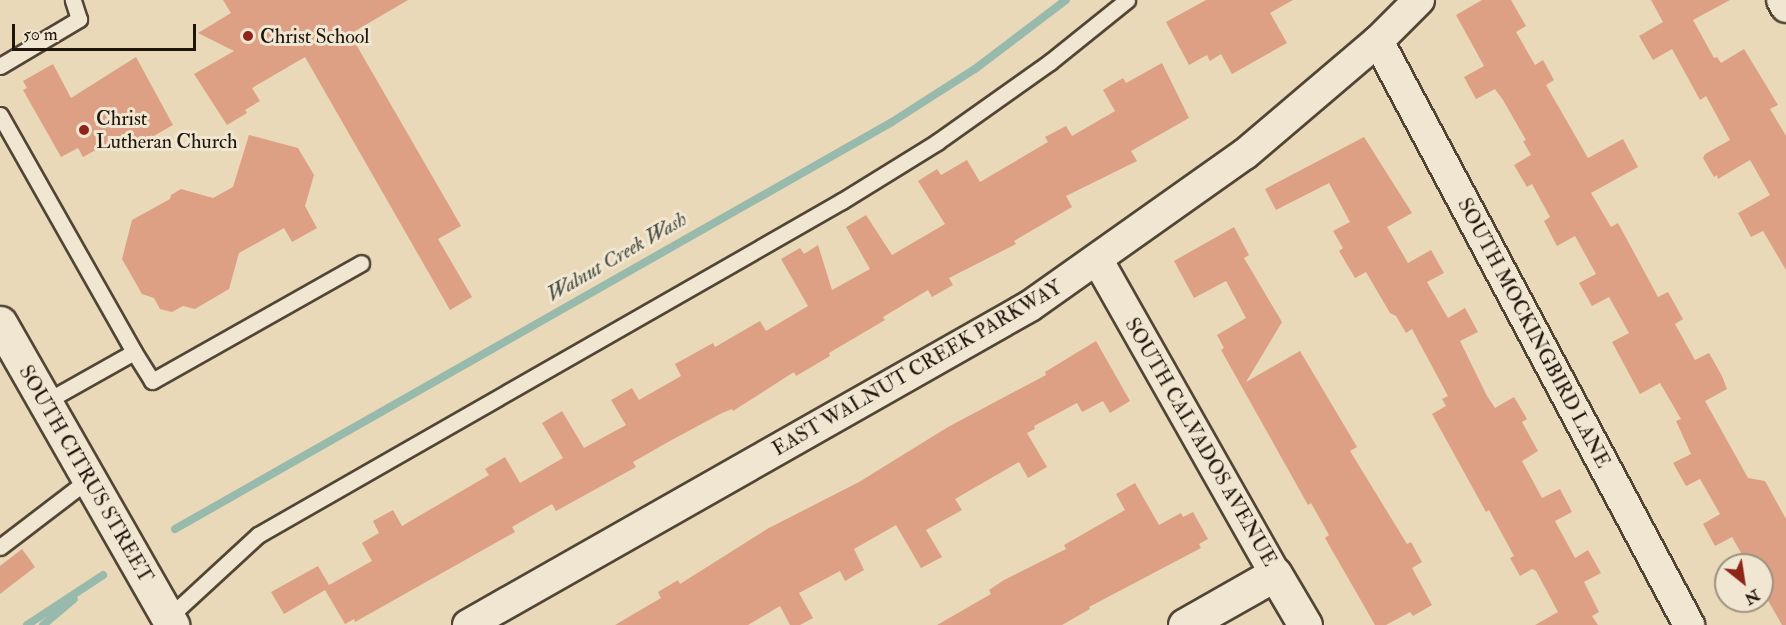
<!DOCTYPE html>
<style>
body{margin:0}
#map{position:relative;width:1786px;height:625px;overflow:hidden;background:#e9d9b8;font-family:"IM FELL Double Pica",serif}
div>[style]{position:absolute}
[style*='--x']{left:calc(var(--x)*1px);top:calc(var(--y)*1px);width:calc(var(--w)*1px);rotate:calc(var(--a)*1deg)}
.stream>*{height:8px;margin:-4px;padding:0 4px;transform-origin:4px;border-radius:4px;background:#97baac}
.building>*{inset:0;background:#dda084}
.roads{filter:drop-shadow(2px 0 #514636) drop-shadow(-2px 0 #514636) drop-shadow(0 2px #514636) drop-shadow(0 -2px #514636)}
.service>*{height:15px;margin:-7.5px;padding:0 7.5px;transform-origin:7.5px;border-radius:7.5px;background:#f1e6d1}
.minor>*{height:30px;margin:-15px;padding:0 15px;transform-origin:15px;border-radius:15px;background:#f1e6d1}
.tertiary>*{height:33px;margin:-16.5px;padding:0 16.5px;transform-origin:16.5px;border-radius:16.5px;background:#f1e6d1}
.secondary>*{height:33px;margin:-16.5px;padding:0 16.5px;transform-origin:16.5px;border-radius:16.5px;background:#f1e6d1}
.dots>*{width:16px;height:16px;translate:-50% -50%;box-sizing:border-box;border:3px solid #f1e6d1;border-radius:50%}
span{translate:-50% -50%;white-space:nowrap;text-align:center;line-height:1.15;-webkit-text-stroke:6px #f1e6d1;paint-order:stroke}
.poi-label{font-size:20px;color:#1e150b}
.left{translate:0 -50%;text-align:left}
.street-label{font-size:20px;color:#1e150b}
.water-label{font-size:21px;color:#484f43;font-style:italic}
.north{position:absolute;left:1714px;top:553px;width:60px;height:60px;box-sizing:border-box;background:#f1e6d1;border:2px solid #9d9282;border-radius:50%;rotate:150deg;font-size:16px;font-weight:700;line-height:24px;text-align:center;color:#1e150b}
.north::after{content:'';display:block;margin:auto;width:21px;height:27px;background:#8f2418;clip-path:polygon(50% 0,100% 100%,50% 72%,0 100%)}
.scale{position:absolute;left:12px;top:24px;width:184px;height:27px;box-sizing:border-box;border:3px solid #1e150b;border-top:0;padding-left:8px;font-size:18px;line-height:21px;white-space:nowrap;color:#1e150b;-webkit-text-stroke:4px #f1e6d1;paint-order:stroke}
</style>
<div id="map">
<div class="stream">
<div style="--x:175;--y:529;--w:824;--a:-29.58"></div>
<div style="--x:892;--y:122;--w:98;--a:-32.6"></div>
<div style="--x:975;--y:69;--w:114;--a:-37.2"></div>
<div style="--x:27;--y:625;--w:91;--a:-33.3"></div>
<div style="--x:43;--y:625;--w:40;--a:-40"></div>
</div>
<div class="building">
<div style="clip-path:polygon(223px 0,408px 0,350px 34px,461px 226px,438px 239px,472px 297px,450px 310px,305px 57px,252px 88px,260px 101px,245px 110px,247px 113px,227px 125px,194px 74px,234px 51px,198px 33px,231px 13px)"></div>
<div style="clip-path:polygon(1206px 0,1293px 0,1270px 13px,1287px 43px,1232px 74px,1221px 54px,1210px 61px,1207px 55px,1189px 65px,1166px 22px)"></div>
<div style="clip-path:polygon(1482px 0,1511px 0,1526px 26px,1516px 32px,1535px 65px,1543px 60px,1554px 80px,1546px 85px,1588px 158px,1623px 139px,1638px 167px,1591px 193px,1611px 227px,1618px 223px,1658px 297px,1668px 292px,1683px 319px,1675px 324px,1695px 360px,1709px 353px,1722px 376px,1727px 389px,1705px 401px,1748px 478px,1765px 481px,1786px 519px,1786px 625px,1782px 625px,1762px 590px,1762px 565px,1748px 565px,1732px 537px,1715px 546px,1703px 524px,1720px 514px,1700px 479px,1686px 486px,1673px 463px,1691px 454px,1676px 421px,1681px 419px,1660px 383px,1640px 394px,1612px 342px,1629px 333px,1609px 297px,1592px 306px,1579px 283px,1596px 274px,1575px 236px,1557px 246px,1544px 221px,1550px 217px,1532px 184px,1527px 187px,1514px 165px,1531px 155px,1523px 141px,1526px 140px,1503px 100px,1495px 89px,1476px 99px,1464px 77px,1484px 66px,1456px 15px)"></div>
<div style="clip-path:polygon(1651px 0,1730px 0,1693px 20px,1714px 58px,1717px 57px,1721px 63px,1744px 49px,1778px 105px,1770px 109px,1786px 136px,1786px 270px,1763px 231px,1751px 237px,1738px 213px,1770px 195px,1750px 160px,1718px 179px,1717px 175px,1714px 177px,1703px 158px,1705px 154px,1730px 140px,1706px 96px,1700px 100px,1672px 49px,1653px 60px,1639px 36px,1663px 22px)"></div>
<div style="clip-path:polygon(136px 57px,173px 125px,138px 145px,130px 131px,83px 157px,78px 148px,61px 157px,23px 90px,27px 88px,23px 81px,53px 64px,71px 98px)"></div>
<div style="clip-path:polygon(1162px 63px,1189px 118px,1131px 151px,1137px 161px,1066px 196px,1072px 207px,1014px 241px,1016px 244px,949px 278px,953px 285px,932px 297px,928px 290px,883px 317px,885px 320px,829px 353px,830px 356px,796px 376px,794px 372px,733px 411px,732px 409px,722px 413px,668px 442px,633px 462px,636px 467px,556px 511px,552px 504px,512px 527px,515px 532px,355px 622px,354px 619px,345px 624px,325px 590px,284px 614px,271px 592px,318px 566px,329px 585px,372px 561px,362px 543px,379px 533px,373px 521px,393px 510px,402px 526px,489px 475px,485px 469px,505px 457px,520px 483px,563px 458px,542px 423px,562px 411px,584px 448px,626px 425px,611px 400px,632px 388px,639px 400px,681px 376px,675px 364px,713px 343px,715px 347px,760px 321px,766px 331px,808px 306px,781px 259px,800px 248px,804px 254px,818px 245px,832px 290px,870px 269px,846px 227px,866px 215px,892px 255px,945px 224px,918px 181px,937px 169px,941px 175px,967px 160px,980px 182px,1048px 142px,1045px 137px,1066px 126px,1072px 136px,1115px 111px,1103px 90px,1123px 78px,1126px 83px)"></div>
<div style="clip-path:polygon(249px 135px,298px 148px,314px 175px,305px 206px,317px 228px,292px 242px,284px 228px,239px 253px,229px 289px,195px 309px,183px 306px,172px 312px,160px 309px,154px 298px,142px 294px,122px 259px,132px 220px,170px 199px,171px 195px,181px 189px,213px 198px,233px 187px)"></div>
<div style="clip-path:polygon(1364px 137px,1412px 213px,1387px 227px,1408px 263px,1431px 250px,1444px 273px,1427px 282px,1448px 318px,1465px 308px,1478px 332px,1460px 341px,1487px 396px,1495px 408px,1514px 397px,1527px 419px,1522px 422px,1538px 451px,1522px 461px,1542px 498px,1560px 489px,1572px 512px,1555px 521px,1575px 558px,1588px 550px,1601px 573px,1584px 582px,1599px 612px,1592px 616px,1598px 625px,1535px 625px,1558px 612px,1536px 571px,1532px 569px,1520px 576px,1510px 558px,1514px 556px,1489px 510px,1486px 512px,1432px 414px,1446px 406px,1442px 399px,1448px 396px,1412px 329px,1406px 333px,1396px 316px,1390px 313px,1366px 272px,1355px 278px,1339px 251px,1343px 248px,1333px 231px,1350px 222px,1329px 183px,1276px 210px,1265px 189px)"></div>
<div style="clip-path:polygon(1234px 227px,1249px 255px,1244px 258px,1282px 322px,1246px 382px,1300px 351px,1357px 447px,1350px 451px,1407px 544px,1411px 542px,1422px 562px,1412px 568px,1432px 605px,1413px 616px,1410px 612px,1386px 625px,1375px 625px,1325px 538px,1329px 535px,1311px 503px,1308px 505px,1221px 350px,1224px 348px,1217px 335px,1246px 318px,1226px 281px,1194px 298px,1174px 261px)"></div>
<div style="clip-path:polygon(1096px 341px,1130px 401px,1110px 413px,1103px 401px,1082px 412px,1077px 403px,1034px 426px,1035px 429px,1027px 433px,1047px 467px,1028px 478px,1019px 462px,955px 499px,962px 510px,926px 530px,942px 557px,921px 568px,896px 525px,854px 549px,864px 570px,845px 581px,840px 571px,799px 593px,813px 618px,800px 625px,790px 625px,780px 606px,748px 625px,615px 625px,661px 598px,658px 592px,678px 580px,680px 584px,767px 529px,859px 482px,948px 427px,1046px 375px,1045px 372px)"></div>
<div style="clip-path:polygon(1135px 483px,1159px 525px,1181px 513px,1183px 517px,1193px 512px,1208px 539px,1199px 544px,1201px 548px,1089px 607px,1090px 609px,1062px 625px,937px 625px,991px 594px,989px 590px,1004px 580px,1066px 549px,1064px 545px,1125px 510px,1116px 494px)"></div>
<div style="clip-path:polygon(22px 549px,35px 567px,0 594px,0 566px)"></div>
</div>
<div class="roads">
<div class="service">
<div style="--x:0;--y:66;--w:92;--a:-30.7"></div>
<div style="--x:79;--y:19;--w:20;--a:-108"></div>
<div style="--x:0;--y:115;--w:272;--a:60.5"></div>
<div style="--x:45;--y:402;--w:102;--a:-29.3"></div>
<div style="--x:134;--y:352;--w:34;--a:58"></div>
<div style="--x:152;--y:381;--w:240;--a:-29.4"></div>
<div style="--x:0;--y:547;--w:112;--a:-37.4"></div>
<div style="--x:168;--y:618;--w:122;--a:-42.7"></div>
<div style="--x:258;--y:535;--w:673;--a:-29.77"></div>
<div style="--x:842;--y:201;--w:112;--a:-31.8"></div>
<div style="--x:937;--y:142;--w:138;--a:-35.3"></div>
<div style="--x:1050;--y:62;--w:99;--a:-38.8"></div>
</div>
<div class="minor">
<div style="--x:1782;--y:0;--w:8;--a:60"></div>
<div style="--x:1378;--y:41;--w:662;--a:61.96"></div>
<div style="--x:1097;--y:259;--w:362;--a:60.5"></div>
<div style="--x:468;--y:625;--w:646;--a:-29.58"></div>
<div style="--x:1030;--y:306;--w:263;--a:-35.3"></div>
<div style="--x:1245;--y:154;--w:175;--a:-40.4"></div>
<div style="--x:1378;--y:41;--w:58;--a:-45"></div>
</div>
<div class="tertiary">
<div style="--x:1185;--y:625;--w:103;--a:-29.5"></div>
<div style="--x:1275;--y:574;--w:59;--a:59.5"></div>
</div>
<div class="secondary">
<div style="--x:0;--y:323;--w:348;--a:60.3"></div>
</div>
</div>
<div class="dots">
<div style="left:248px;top:36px;background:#8f2418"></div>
<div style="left:84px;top:130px;background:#8f2418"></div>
</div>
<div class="poi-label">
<span class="left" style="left:260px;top:36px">Christ School</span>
<span class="left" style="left:96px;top:130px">Christ<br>Lutheran Church</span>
</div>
<div class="street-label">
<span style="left:1534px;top:333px;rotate:62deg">SOUTH MOCKINGBIRD LANE</span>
<span style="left:917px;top:368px;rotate:-30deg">EAST WALNUT CREEK PARKWAY</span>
<span style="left:1201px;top:442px;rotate:60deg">SOUTH CALVADOS AVENUE</span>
<span style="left:86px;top:474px;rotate:60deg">SOUTH CITRUS STREET</span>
</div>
<div class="water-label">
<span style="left:617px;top:257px;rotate:-30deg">Walnut Creek Wash</span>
</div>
<div class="north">N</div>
<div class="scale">50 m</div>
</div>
